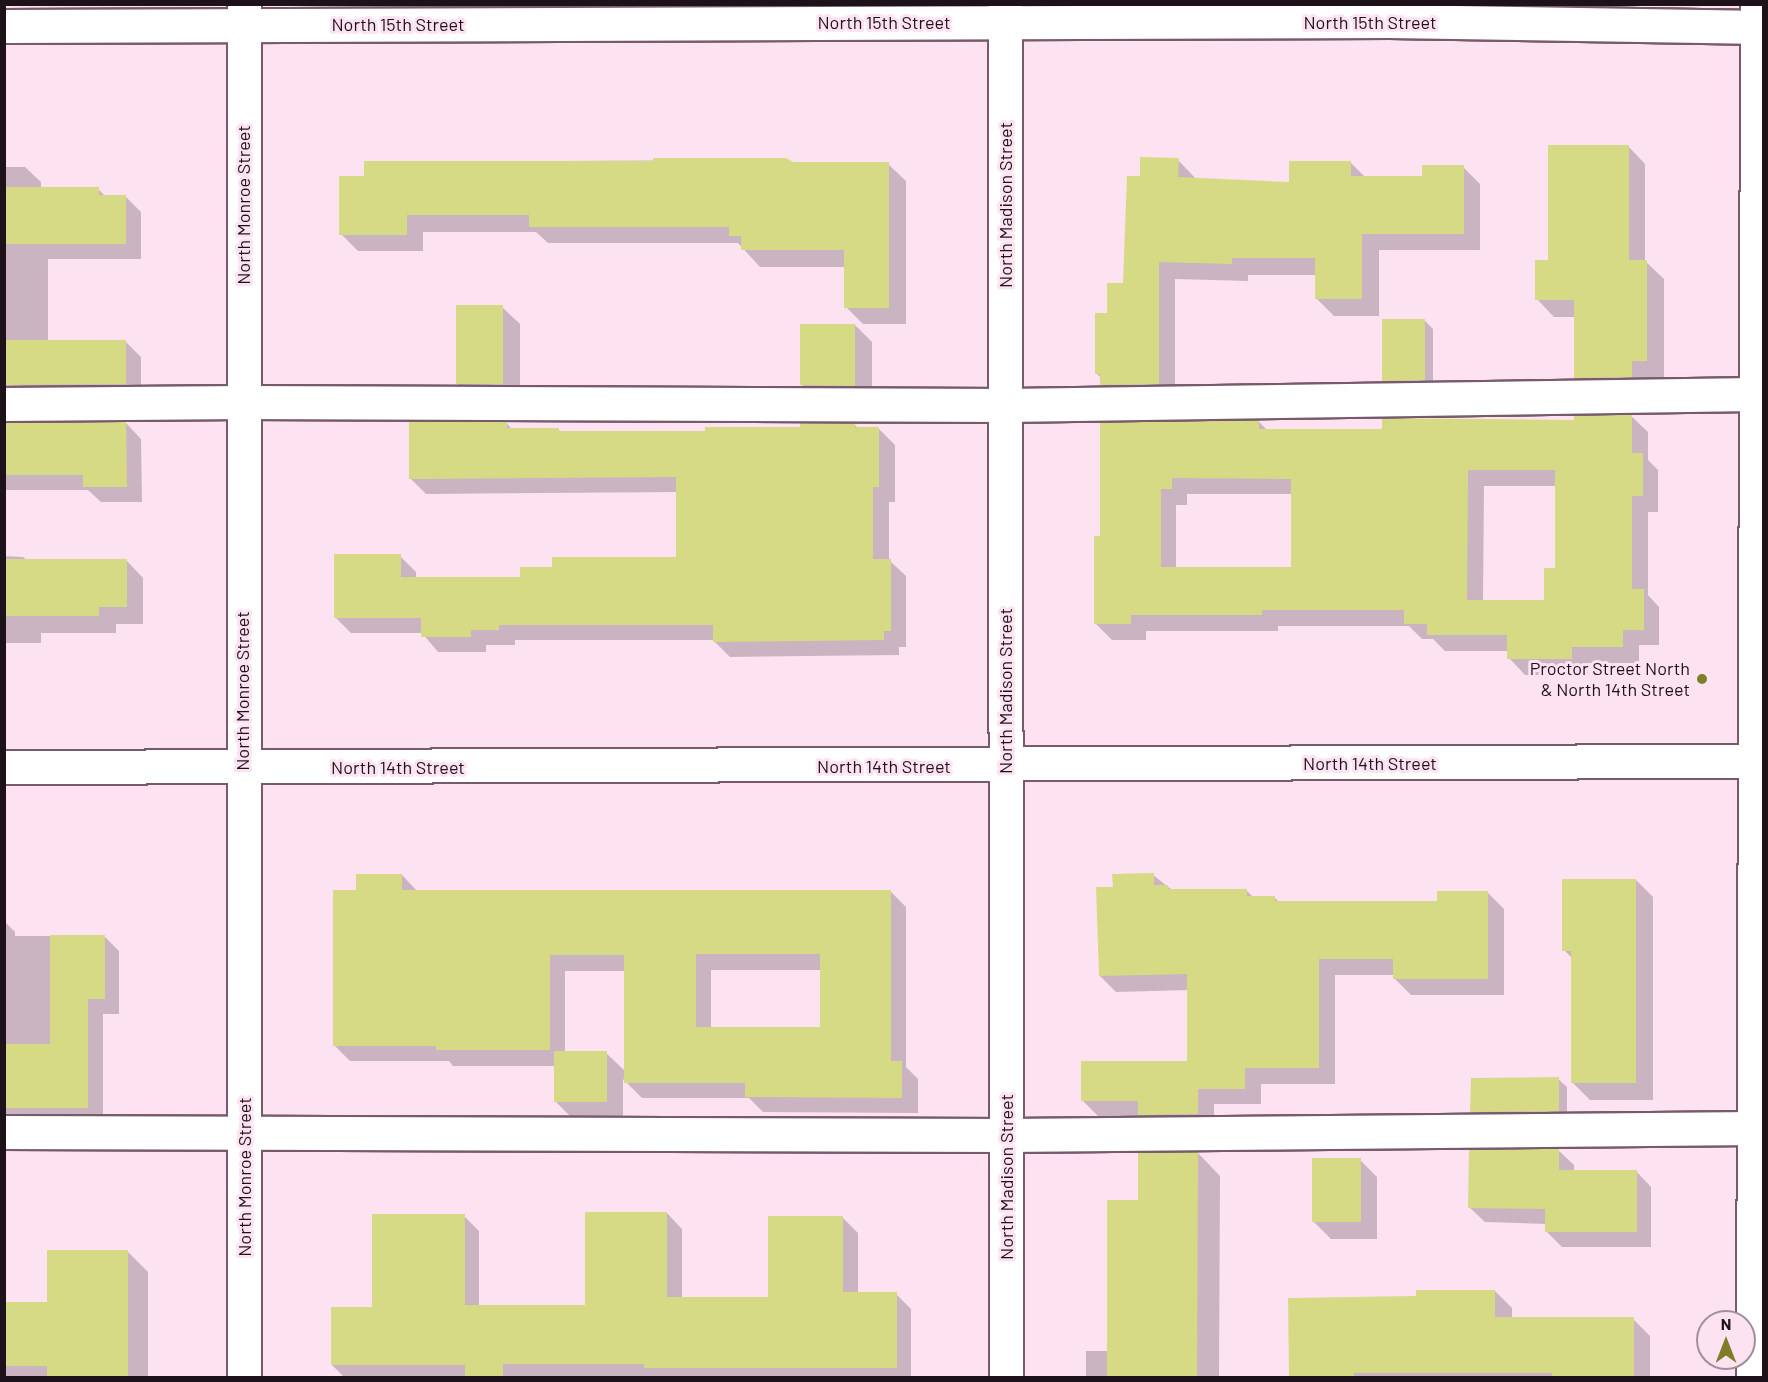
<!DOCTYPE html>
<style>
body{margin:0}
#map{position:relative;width:1768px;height:1382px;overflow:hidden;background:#fde2f2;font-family:Barlow,sans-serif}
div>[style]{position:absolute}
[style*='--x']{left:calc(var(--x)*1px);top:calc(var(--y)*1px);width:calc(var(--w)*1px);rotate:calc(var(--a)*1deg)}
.shadow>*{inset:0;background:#0003}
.building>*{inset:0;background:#d7da84}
.roads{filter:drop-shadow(2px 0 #775b6d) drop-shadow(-2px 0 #775b6d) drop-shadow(0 2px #775b6d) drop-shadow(0 -2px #775b6d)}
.minor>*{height:33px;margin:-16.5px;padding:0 16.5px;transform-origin:16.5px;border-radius:16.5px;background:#fff}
.dots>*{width:16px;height:16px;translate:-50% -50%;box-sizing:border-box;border:3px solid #fde2f2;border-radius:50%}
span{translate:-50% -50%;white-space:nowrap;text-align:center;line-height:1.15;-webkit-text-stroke:6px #fde2f2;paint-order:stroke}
.street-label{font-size:18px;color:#1d1219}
.poi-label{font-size:18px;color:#1d1219}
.right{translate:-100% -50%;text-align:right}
.frame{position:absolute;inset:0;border:6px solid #1d1219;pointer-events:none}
.north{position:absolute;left:1696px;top:1310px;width:60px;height:60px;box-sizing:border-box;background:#fde2f2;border:2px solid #a38f9b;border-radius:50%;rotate:0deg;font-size:16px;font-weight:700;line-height:24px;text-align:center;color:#1d1219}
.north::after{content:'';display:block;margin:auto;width:21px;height:27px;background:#7d7e27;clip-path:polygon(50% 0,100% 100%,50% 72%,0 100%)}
</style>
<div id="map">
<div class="shadow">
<div style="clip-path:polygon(1628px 146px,1645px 164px,1645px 261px,1664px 279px,1664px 377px,1649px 377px,1649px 394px,1593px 394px,1576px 377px,1576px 317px,1554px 317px,1537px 299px,1549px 261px)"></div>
<div style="clip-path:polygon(785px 160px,793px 164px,888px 164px,906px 181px,906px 324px,863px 324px,846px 307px,846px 267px,760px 267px,738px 243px,548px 243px,536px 232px,423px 232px,423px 251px,358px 251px,341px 234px,366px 178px,366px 162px)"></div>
<div style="clip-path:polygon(1178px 160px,1196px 179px,1291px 183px,1350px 162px,1366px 178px,1423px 178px,1463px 167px,1480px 184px,1480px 250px,1379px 250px,1379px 316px,1334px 316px,1317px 299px,1317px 275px,1248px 275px,1248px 281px,1175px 279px,1175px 401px,1118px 401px,1101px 384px,1101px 378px,1096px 373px,1108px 315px,1124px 284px,1141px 178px)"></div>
<div style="clip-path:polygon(4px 167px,25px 167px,41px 182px,41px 189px,98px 189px,106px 197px,126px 197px,141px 212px,141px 259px,48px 259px,48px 342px,126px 342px,141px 357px,141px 399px,4px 409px)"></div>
<div style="clip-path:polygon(502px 307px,520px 324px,520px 401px,475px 401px,457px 383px)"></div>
<div style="clip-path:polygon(1424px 320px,1433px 329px,1433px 388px,1392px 388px,1384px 380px)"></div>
<div style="clip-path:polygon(855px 325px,872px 342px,872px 402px,819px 402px,802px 385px)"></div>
<div style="clip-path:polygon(evenodd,1631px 416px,1648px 432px,1648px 460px,1658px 470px,1658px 512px,1648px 512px,1648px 595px,1659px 607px,1659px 645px,1639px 645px,1639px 663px,1588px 663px,1588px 675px,1525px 675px,1509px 658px,1509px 651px,1445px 651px,1433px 639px,1422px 639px,1409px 626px,1278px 626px,1278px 631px,1146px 631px,1146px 640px,1112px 640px,1096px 624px,1101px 538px,1101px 424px,1259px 422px,1268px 431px,1384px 431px,1576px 422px,1631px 416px,1484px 486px,1556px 486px,1556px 570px,1546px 601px,1483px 601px,1484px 486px,1631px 416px,1187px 494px,1292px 494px,1292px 568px,1176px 568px,1176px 505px,1187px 505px,1187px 494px)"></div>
<div style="clip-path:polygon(126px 423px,141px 439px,142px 502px,101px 502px,88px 490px,4px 490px,4px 424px)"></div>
<div style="clip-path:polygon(506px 423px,513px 430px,559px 430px,562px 433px,706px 433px,855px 425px,859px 429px,879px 429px,895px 445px,895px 502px,889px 502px,889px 560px,906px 576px,906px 647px,899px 647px,899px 655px,730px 657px,713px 640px,515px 640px,515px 645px,486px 645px,486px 652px,438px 652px,422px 633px,351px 633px,335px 617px,400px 556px,416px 572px,416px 579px,522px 579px,553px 568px,678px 559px,678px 492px,426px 494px,410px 478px)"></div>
<div style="clip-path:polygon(4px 556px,23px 557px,27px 560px,126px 560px,143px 578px,143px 624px,116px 624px,116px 633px,41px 633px,41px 643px,4px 643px)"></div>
<div style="clip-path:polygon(evenodd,402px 875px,418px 892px,890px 891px,906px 907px,906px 1067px,918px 1079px,918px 1113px,763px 1112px,749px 1098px,642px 1098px,623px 1079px,623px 1119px,573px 1119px,556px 1102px,556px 1066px,453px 1066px,449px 1061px,350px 1061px,334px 1045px,357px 891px,402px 875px,711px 970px,822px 970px,822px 1029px,711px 1029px,711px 970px,402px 875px,565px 971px,626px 971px,626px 1072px,606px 1053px,565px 1053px,565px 971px)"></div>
<div style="clip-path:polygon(1153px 875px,1172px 890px,1246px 890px,1253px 897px,1274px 897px,1279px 902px,1439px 902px,1488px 893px,1504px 909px,1504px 995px,1411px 995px,1395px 979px,1395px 975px,1335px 975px,1335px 1084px,1261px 1084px,1261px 1104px,1214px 1104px,1214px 1130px,1155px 1131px,1142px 1117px,1099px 1117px,1083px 1101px,1189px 1062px,1189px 990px,1116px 992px,1100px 976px,1114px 888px)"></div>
<div style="clip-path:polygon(1636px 880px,1653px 897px,1653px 1100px,1590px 1100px,1573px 1083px,1573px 959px,1564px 950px)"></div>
<div style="clip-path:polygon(4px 921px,15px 932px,15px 936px,104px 936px,119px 951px,119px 1014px,103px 1014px,103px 1122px,4px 1122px)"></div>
<div style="clip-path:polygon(1558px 1079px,1567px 1087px,1567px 1119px,1480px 1120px,1471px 1111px)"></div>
<div style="clip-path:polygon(1558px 1150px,1574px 1165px,1574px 1171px,1636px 1171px,1651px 1187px,1651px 1247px,1562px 1247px,1547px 1232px,1547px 1224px,1485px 1222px,1469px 1207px)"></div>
<div style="clip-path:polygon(1198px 1153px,1220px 1176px,1219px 1378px,1086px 1378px,1086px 1351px,1109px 1351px,1139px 1201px)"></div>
<div style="clip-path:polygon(1360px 1160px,1377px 1177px,1377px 1239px,1331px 1239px,1313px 1221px)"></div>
<div style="clip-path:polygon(667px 1213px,682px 1229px,682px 1298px,769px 1298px,843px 1218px,858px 1233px,858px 1294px,896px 1294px,911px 1309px,911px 1378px,345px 1378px,332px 1365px,373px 1308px,464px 1216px,479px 1231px,479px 1307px,586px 1307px)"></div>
<div style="clip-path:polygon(128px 1252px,148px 1272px,148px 1378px,4px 1378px,4px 1304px,48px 1304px)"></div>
<div style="clip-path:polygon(1495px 1291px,1512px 1308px,1512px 1319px,1633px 1319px,1650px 1336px,1650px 1378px,1291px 1378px,1289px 1299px,1418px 1297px)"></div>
</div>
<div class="building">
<div style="clip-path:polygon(1548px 145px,1629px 145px,1629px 260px,1647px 260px,1647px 361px,1632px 361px,1632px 377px,1574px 378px,1574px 300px,1535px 300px,1535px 260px,1548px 260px)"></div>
<div style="clip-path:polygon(1140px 157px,1179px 158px,1178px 177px,1289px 182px,1289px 161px,1351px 161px,1351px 176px,1422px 176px,1422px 165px,1464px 165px,1464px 234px,1362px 234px,1362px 299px,1315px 299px,1315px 258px,1232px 258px,1232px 264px,1159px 262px,1159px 384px,1100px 385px,1100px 374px,1095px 374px,1095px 313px,1107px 313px,1107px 283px,1123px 283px,1127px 176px,1140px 176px)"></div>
<div style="clip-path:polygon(653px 158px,786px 158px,793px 162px,889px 162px,889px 308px,844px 308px,844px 250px,741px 250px,741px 236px,729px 236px,729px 227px,529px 227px,529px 215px,407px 215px,407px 235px,339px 235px,339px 176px,364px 176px,364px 161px,653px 161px)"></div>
<div style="clip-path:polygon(4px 187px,99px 187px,99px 195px,126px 195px,126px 244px,4px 244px)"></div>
<div style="clip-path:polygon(456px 305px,503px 305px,503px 384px,456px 384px)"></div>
<div style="clip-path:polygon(1382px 319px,1425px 319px,1425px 380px,1382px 381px)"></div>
<div style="clip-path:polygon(800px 324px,855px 324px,855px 386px,800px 385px)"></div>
<div style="clip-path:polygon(4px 340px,126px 340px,126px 384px,4px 385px)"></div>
<div style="clip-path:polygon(evenodd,1574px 415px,1632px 415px,1632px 453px,1643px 453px,1643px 496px,1632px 496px,1632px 589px,1644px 589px,1644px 630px,1623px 630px,1623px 647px,1572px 647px,1572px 659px,1507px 659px,1507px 635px,1427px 635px,1427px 624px,1404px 624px,1404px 610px,1262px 610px,1262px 615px,1131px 615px,1131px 624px,1094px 624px,1094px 536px,1100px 536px,1100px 422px,1259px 420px,1259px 429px,1382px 429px,1382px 418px,1574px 420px,1574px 415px,1468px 470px,1555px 470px,1555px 568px,1544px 568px,1544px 600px,1467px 600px,1468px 470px,1574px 415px,1172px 478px,1291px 479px,1291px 567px,1161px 567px,1161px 489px,1172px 489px,1172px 478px)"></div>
<div style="clip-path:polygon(409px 421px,507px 422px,507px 428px,559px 428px,559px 431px,705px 431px,705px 427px,800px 427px,800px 423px,855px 423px,855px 427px,879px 427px,879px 487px,873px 487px,873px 559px,891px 559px,891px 631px,884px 631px,884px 640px,713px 642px,713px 625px,499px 625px,499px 630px,471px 630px,471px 637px,421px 637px,421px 618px,334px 618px,334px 554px,401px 554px,401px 577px,520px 577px,520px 567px,552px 567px,552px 557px,676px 557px,676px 477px,409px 479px)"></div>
<div style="clip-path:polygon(126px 422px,127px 487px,83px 487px,83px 475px,4px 475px,4px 423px)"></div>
<div style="clip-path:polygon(4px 559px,127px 559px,127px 607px,99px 607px,99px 616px,4px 616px)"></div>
<div style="clip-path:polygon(1154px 873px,1154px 885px,1168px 885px,1168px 889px,1247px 889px,1247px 896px,1275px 896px,1275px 901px,1437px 901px,1437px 891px,1488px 891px,1488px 979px,1393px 979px,1393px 959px,1319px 959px,1319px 1068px,1245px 1068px,1245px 1089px,1198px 1089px,1198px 1114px,1138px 1115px,1138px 1101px,1081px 1101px,1081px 1061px,1187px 1061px,1187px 974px,1099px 976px,1096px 887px,1113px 887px,1112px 874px)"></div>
<div style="clip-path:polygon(evenodd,356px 874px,402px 874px,402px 890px,891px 890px,891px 1061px,902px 1061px,902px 1098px,745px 1097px,745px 1083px,624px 1083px,624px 955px,550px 955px,550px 1050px,436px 1050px,436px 1046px,333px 1046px,333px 890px,356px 890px,356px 874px,696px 954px,820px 954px,820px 1027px,696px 1027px,696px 954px)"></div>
<div style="clip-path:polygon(1562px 879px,1636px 879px,1636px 1083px,1571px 1083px,1571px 951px,1562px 951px)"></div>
<div style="clip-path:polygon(50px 935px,105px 935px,105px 999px,88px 999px,88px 1108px,4px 1108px,4px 1044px,50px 1044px)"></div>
<div style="clip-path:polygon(554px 1051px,607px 1051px,607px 1102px,554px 1102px)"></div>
<div style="clip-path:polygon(1559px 1077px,1559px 1111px,1470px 1112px,1471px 1078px)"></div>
<div style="clip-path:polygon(1469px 1149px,1559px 1149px,1559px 1170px,1637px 1170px,1637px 1232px,1545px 1232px,1545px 1209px,1468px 1208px)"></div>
<div style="clip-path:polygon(1198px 1152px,1197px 1377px,1107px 1377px,1107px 1200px,1138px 1200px,1138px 1153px)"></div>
<div style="clip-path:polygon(1312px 1158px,1361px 1158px,1361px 1222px,1312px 1222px)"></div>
<div style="clip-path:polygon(585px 1212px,667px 1212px,667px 1297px,768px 1297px,768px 1216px,843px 1216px,843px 1292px,897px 1292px,897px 1368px,644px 1368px,644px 1364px,503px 1364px,503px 1376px,465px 1376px,465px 1365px,331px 1365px,331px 1307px,372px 1307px,372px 1214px,465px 1214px,465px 1305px,585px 1305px)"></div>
<div style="clip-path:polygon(47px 1250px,128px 1250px,128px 1377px,47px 1377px,47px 1366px,4px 1366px,4px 1302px,47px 1302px)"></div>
<div style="clip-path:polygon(1416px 1290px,1495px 1290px,1495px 1317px,1634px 1317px,1634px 1377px,1552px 1377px,1552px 1373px,1354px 1373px,1354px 1377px,1289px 1377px,1288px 1298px,1416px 1296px)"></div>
</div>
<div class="roads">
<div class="minor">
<div style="--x:244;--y:4;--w:1374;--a:90"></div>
<div style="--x:1005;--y:4;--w:1374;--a:89.96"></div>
<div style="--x:4;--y:26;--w:1385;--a:-0.21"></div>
<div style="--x:1389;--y:21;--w:375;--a:0.9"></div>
<div style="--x:4;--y:404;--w:239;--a:-0.5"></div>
<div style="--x:243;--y:402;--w:762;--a:0.23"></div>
<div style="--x:1005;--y:405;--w:749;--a:-0.84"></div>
<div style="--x:4;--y:767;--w:1760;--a:-0.2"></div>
<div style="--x:4;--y:1132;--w:1002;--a:0.17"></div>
<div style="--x:1006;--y:1135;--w:749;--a:-0.54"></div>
<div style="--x:1753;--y:1378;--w:1373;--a:-89.83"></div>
</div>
</div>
<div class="dots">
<div style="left:1702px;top:679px;background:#7d7e27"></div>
</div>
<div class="street-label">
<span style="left:884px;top:22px">North 15th Street</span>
<span style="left:1370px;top:22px">North 15th Street</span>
<span style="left:398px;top:24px">North 15th Street</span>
<span style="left:243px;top:205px;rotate:-90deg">North Monroe Street</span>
<span style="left:1005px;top:205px;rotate:-90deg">North Madison Street</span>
<span style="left:242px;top:691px;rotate:-90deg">North Monroe Street</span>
<span style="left:1005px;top:691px;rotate:-90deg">North Madison Street</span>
<span style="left:1370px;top:763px">North 14th Street</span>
<span style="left:884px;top:766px">North 14th Street</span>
<span style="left:398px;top:767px">North 14th Street</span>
<span style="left:244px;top:1177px;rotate:-90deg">North Monroe Street</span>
<span style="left:1006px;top:1177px;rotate:-90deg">North Madison Street</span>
</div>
<div class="poi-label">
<span class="right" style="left:1690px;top:679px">Proctor Street North<br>&amp; North 14th Street</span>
</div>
<div class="frame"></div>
<div class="north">N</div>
</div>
